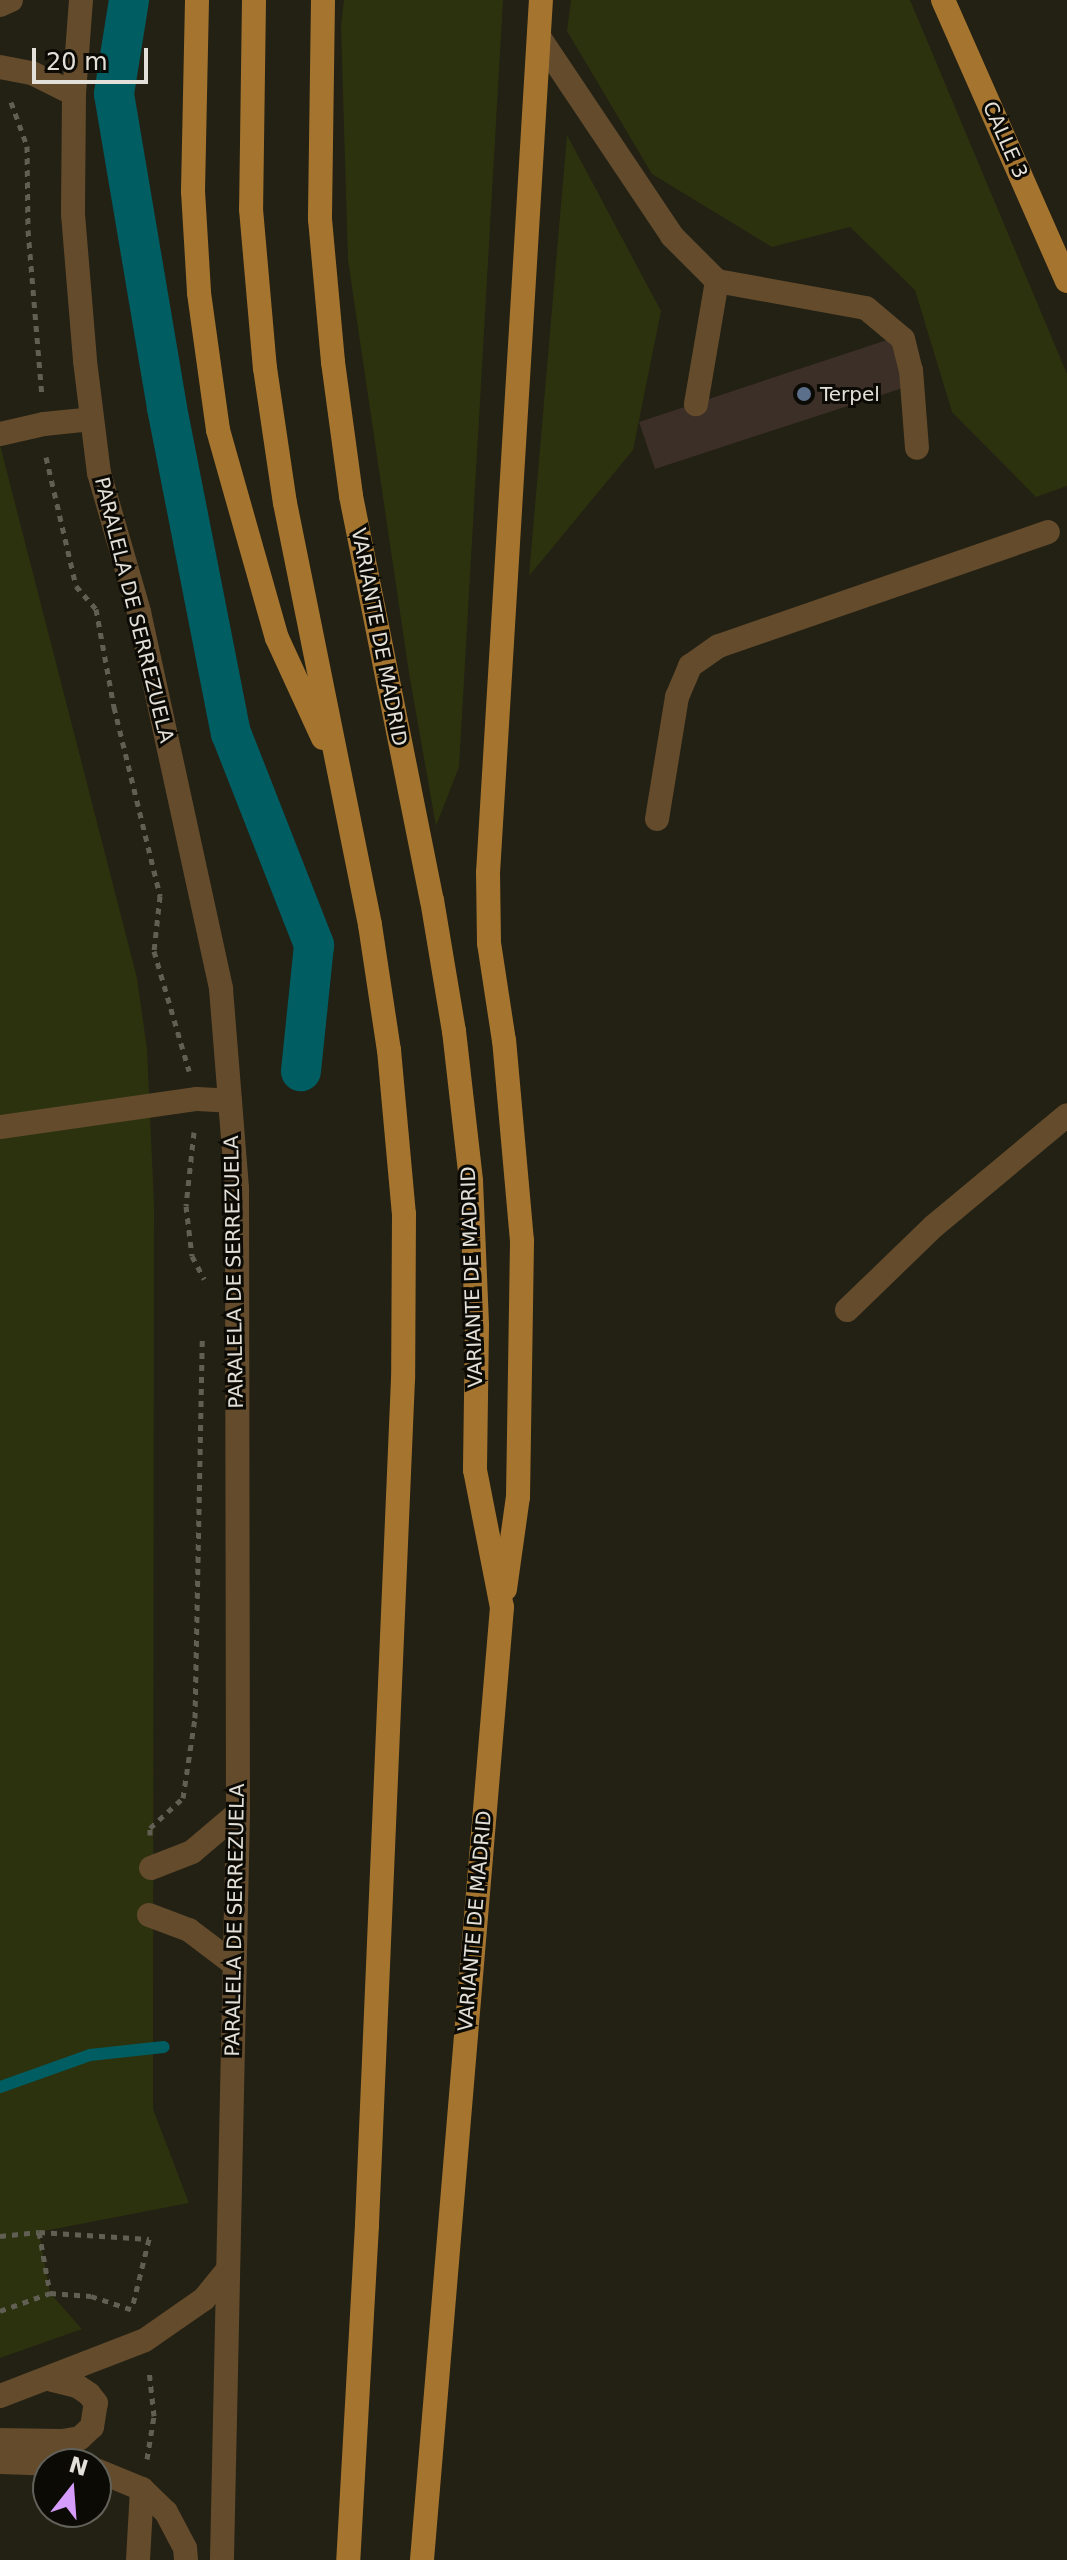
<!DOCTYPE html>
<style>
body{margin:0}
#map{position:relative;width:1067px;height:2560px;overflow:hidden;background:#232014;font-family:"DejaVu Sans",sans-serif}
div>[style]{position:absolute}
[style*='--x']{left:calc(var(--x)*1px);top:calc(var(--y)*1px);width:calc(var(--w)*1px);rotate:calc(var(--a)*1deg)}
.green>*{inset:0;background:#2c320e}
.stream>*{height:12px;margin:-6px;padding:0 6px;transform-origin:6px;border-radius:6px;background:#005d61}
.canal>*{height:40px;margin:-20px;padding:0 20px;transform-origin:20px;border-radius:20px;background:#005d61}
.building>*{inset:0;background:#3b2f27}
.path>*{height:5px;margin-top:-2.5px;transform-origin:0;background:repeating-linear-gradient(90deg,#615e53 0 6px,transparent 0 12px)}
.minor>*{height:24px;margin:-12px;padding:0 12px;transform-origin:12px;border-radius:12px;background:#634b2c}
.major>*{height:24px;margin:-12px;padding:0 12px;transform-origin:12px;border-radius:12px;background:#a5752f}
.dots>*{width:22px;height:22px;translate:-50% -50%;box-sizing:border-box;border:4px solid #0b0a05;border-radius:50%}
span{translate:-50% -50%;white-space:nowrap;text-align:center;line-height:1.15;-webkit-text-stroke:6px #0b0a05;paint-order:stroke}
.street-label{font-size:20px;color:#e2e0d8}
.poi-label{font-size:20px;color:#e2e0d8}
.left{translate:0 -50%;text-align:left}
.north{position:absolute;left:32px;top:2448px;width:80px;height:80px;box-sizing:border-box;background:#0b0a05;border:2px solid #616059;border-radius:50%;rotate:17deg;font-size:22px;font-weight:700;line-height:32px;text-align:center;color:#e2e0d8}
.north::after{content:'';display:block;margin:auto;width:28px;height:36px;background:#d59cfb;clip-path:polygon(50% 0,100% 100%,50% 72%,0 100%)}
.scale{position:absolute;left:32px;top:48px;width:116px;height:36px;box-sizing:border-box;border:4px solid #e2e0d8;border-top:0;padding-left:10px;font-size:24px;line-height:28px;white-space:nowrap;color:#e2e0d8;-webkit-text-stroke:6px #0b0a05;paint-order:stroke}
</style>
<div id="map">
<div class="green">
<div style="clip-path:polygon(344px 0,503px 0,459px 767px,436px 826px,409px 673px,348px 260px,341px 25px)"></div>
<div style="clip-path:polygon(571px 0,910px 0,1067px 374px,1067px 486px,1036px 497px,952px 412px,915px 290px,850px 227px,772px 247px,652px 174px,567px 31px)"></div>
<div style="clip-path:polygon(567px 135px,661px 311px,633px 450px,529px 576px)"></div>
<div style="clip-path:polygon(0 445px,137px 978px,147px 1049px,154px 1204px,153px 2109px,189px 2203px,39px 2232px,50px 2293px,82px 2329px,0 2358px)"></div>
</div>
<div class="stream">
<div style="--x:0;--y:2087;--w:96;--a:-19.6"></div>
<div style="--x:90;--y:2055;--w:74;--a:-6.2"></div>
</div>
<div class="canal">
<div style="--x:129;--y:0;--w:95;--a:99.1"></div>
<div style="--x:114;--y:94;--w:318;--a:80.4"></div>
<div style="--x:167;--y:408;--w:331;--a:78.9"></div>
<div style="--x:231;--y:733;--w:228;--a:68.6"></div>
<div style="--x:314;--y:945;--w:127;--a:95.9"></div>
</div>
<div class="building">
<div style="clip-path:polygon(896px 337px,912px 385px,655px 469px,639px 422px)"></div>
</div>
<div class="path">
<div style="--x:11;--y:102;--w:47;--a:70"></div>
<div style="--x:27;--y:146;--w:84;--a:89.3"></div>
<div style="--x:28;--y:230;--w:166;--a:85.2"></div>
<div style="--x:46;--y:457;--w:132;--a:76.9"></div>
<div style="--x:76;--y:586;--w:30;--a:49"></div>
<div style="--x:96;--y:609;--w:100;--a:79.6"></div>
<div style="--x:114;--y:707;--w:195;--a:76.3"></div>
<div style="--x:160;--y:896;--w:55;--a:96.2"></div>
<div style="--x:154;--y:951;--w:125;--a:73.7"></div>
<div style="--x:194;--y:1132;--w:74;--a:96.2"></div>
<div style="--x:186;--y:1206;--w:50;--a:83.2"></div>
<div style="--x:192;--y:1256;--w:26;--a:62"></div>
<div style="--x:150;--y:1835;--w:7;--a:-90"></div>
<div style="--x:150;--y:1828;--w:45;--a:-42.3"></div>
<div style="--x:183;--y:1798;--w:81;--a:-81.5"></div>
<div style="--x:195;--y:1718;--w:381;--a:-88.9"></div>
<div style="--x:39;--y:2232;--w:110;--a:3.6"></div>
<div style="--x:149;--y:2239;--w:71;--a:103.8"></div>
<div style="--x:0;--y:2236;--w:39;--a:-6"></div>
<div style="--x:39;--y:2232;--w:62;--a:79.8"></div>
<div style="--x:50;--y:2293;--w:41;--a:4.2"></div>
<div style="--x:91;--y:2296;--w:44;--a:18.4"></div>
<div style="--x:0;--y:2311;--w:53;--a:-19.8"></div>
<div style="--x:147;--y:2459;--w:44;--a:-80.8"></div>
<div style="--x:154;--y:2416;--w:46;--a:-96.2"></div>
</div>
<div class="minor">
<div style="--x:81;--y:0;--w:94;--a:94.3"></div>
<div style="--x:74;--y:94;--w:120;--a:90.5"></div>
<div style="--x:73;--y:214;--w:147;--a:85.3"></div>
<div style="--x:85;--y:361;--w:113;--a:82.9"></div>
<div style="--x:99;--y:473;--w:145;--a:73.9"></div>
<div style="--x:139;--y:612;--w:386;--a:77.7"></div>
<div style="--x:221;--y:989;--w:200;--a:85.4"></div>
<div style="--x:237;--y:1188;--w:625;--a:89.91"></div>
<div style="--x:238;--y:1813;--w:747;--a:91.23"></div>
<div style="--x:0;--y:5;--w:12;--a:-24"></div>
<div style="--x:541;--y:40;--w:236;--a:56.2"></div>
<div style="--x:672;--y:236;--w:64;--a:45"></div>
<div style="--x:717;--y:281;--w:125;--a:99.7"></div>
<div style="--x:0;--y:67;--w:33;--a:11"></div>
<div style="--x:32;--y:73;--w:47;--a:26.6"></div>
<div style="--x:717;--y:281;--w:151;--a:10.3"></div>
<div style="--x:866;--y:308;--w:48;--a:40"></div>
<div style="--x:903;--y:339;--w:32;--a:76"></div>
<div style="--x:911;--y:370;--w:78;--a:85.6"></div>
<div style="--x:0;--y:434;--w:45;--a:-12.8"></div>
<div style="--x:44;--y:424;--w:48;--a:-5.9"></div>
<div style="--x:657;--y:819;--w:124;--a:-80.7"></div>
<div style="--x:677;--y:697;--w:34;--a:-67"></div>
<div style="--x:690;--y:666;--w:35;--a:-35"></div>
<div style="--x:719;--y:646;--w:348;--a:-19.1"></div>
<div style="--x:0;--y:1127;--w:199;--a:-8.1"></div>
<div style="--x:197;--y:1099;--w:33;--a:3"></div>
<div style="--x:847;--y:1310;--w:121;--a:-44"></div>
<div style="--x:934;--y:1226;--w:173;--a:-39.8"></div>
<div style="--x:151;--y:1868;--w:44;--a:-21.3"></div>
<div style="--x:192;--y:1852;--w:60;--a:-40.3"></div>
<div style="--x:149;--y:1915;--w:43;--a:20.6"></div>
<div style="--x:189;--y:1930;--w:56;--a:37.1"></div>
<div style="--x:0;--y:2396;--w:155;--a:-21.1"></div>
<div style="--x:145;--y:2340;--w:72;--a:-34.8"></div>
<div style="--x:204;--y:2299;--w:38;--a:-51"></div>
<div style="--x:0;--y:2440;--w:62;--a:0.9"></div>
<div style="--x:62;--y:2441;--w:18;--a:-9"></div>
<div style="--x:80;--y:2438;--w:16;--a:-43"></div>
<div style="--x:92;--y:2427;--w:24;--a:-81"></div>
<div style="--x:96;--y:2403;--w:11;--a:-128"></div>
<div style="--x:89;--y:2394;--w:14;--a:-146"></div>
<div style="--x:77;--y:2386;--w:30;--a:-166"></div>
<div style="--x:0;--y:2462;--w:59;--a:1.9"></div>
<div style="--x:96;--y:2470;--w:50;--a:22.4"></div>
<div style="--x:142;--y:2489;--w:33;--a:44"></div>
<div style="--x:166;--y:2512;--w:41;--a:62.2"></div>
<div style="--x:185;--y:2548;--w:12;--a:85"></div>
<div style="--x:138;--y:2560;--w:71;--a:-86.8"></div>
</div>
<div class="major">
<div style="--x:197;--y:0;--w:191;--a:91.2"></div>
<div style="--x:193;--y:191;--w:102;--a:86.6"></div>
<div style="--x:199;--y:293;--w:138;--a:82.1"></div>
<div style="--x:218;--y:430;--w:216;--a:74.2"></div>
<div style="--x:277;--y:638;--w:110;--a:65.3"></div>
<div style="--x:254;--y:0;--w:209;--a:90.8"></div>
<div style="--x:251;--y:209;--w:160;--a:85"></div>
<div style="--x:265;--y:368;--w:136;--a:81.6"></div>
<div style="--x:285;--y:503;--w:430;--a:78.6"></div>
<div style="--x:370;--y:925;--w:126;--a:81.4"></div>
<div style="--x:389;--y:1050;--w:165;--a:84.8"></div>
<div style="--x:404;--y:1214;--w:165;--a:90.3"></div>
<div style="--x:403;--y:1379;--w:847;--a:92.44"></div>
<div style="--x:367;--y:2225;--w:336;--a:93.2"></div>
<div style="--x:323;--y:0;--w:219;--a:90.8"></div>
<div style="--x:320;--y:219;--w:144;--a:84.8"></div>
<div style="--x:333;--y:362;--w:135;--a:82.3"></div>
<div style="--x:351;--y:496;--w:412;--a:78.7"></div>
<div style="--x:432;--y:900;--w:133;--a:80.5"></div>
<div style="--x:454;--y:1031;--w:151;--a:83.5"></div>
<div style="--x:471;--y:1181;--w:144;--a:87.6"></div>
<div style="--x:477;--y:1325;--w:145;--a:90.8"></div>
<div style="--x:475;--y:1470;--w:140;--a:78.9"></div>
<div style="--x:502;--y:1607;--w:956;--a:94.8"></div>
<div style="--x:943;--y:0;--w:307;--a:66.2"></div>
<div style="--x:505;--y:1589;--w:93;--a:-82"></div>
<div style="--x:518;--y:1497;--w:256;--a:-89.1"></div>
<div style="--x:522;--y:1241;--w:201;--a:-95.1"></div>
<div style="--x:504;--y:1041;--w:99;--a:-98.7"></div>
<div style="--x:489;--y:943;--w:70;--a:-90.8"></div>
<div style="--x:488;--y:873;--w:875;--a:-86.53"></div>
</div>
<div class="dots">
<div style="left:804px;top:394px;background:#5c6f8a"></div>
</div>
<div class="street-label">
<span style="left:1005px;top:140px;rotate:66deg">CALLE 3</span>
<span style="left:134px;top:610px;rotate:76deg">PARALELA DE SERREZUELA</span>
<span style="left:379px;top:637px;rotate:79deg">VARIANTE DE MADRID</span>
<span style="left:234px;top:1272px;rotate:-91deg">PARALELA DE SERREZUELA</span>
<span style="left:472px;top:1277px;rotate:-92deg">VARIANTE DE MADRID</span>
<span style="left:235px;top:1920px;rotate:-89deg">PARALELA DE SERREZUELA</span>
<span style="left:475px;top:1921px;rotate:-85deg">VARIANTE DE MADRID</span>
</div>
<div class="poi-label">
<span class="left" style="left:820px;top:394px">Terpel</span>
</div>
<div class="north">N</div>
<div class="scale">20 m</div>
</div>
